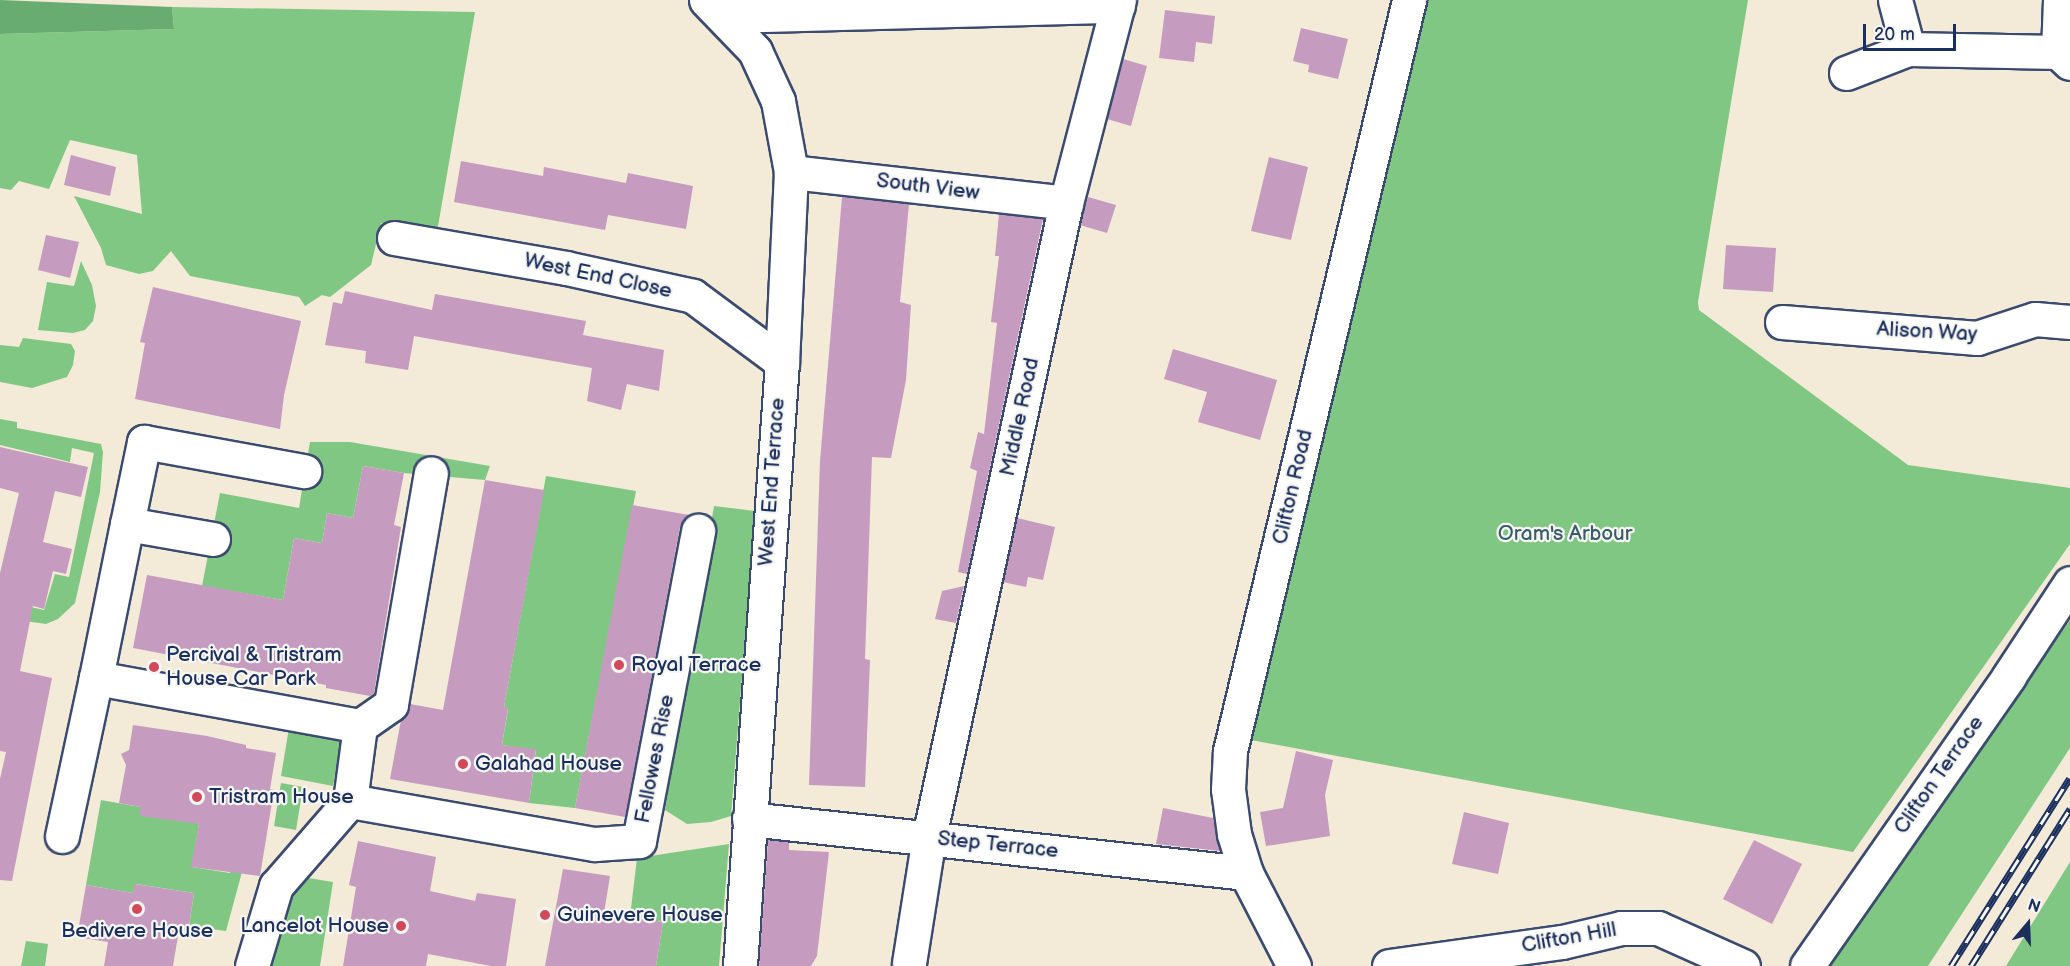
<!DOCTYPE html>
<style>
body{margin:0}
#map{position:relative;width:2070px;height:966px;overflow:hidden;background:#f3ead8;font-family:"Balsamiq Sans",sans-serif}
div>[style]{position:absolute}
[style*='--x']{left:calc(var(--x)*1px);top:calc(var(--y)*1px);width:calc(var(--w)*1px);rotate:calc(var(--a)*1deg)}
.green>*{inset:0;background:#80c783}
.forest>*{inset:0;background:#68ac71}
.building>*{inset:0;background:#c59cc0}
.roads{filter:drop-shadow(2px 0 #3b4b70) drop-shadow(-2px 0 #3b4b70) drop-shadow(0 2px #3b4b70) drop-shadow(0 -2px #3b4b70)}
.minor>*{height:33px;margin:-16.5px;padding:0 16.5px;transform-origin:16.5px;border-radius:16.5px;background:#fff}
.major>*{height:33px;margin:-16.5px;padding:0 16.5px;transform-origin:16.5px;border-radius:16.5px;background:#fff}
.rail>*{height:7px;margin-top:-3.5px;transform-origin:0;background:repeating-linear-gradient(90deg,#f6f6f2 0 14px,#1b2f5e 0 28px);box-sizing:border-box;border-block:2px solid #1b2f5e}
.dots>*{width:16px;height:16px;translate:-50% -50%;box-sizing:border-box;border:3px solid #f6f6f2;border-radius:50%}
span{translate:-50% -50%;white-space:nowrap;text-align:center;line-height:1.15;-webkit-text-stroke:4.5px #f6f6f2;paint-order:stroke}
.street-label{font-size:21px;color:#1b2f5e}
.park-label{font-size:21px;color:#395d69}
.poi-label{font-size:21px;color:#1b2f5e}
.left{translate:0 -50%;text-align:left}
.right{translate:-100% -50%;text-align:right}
.north{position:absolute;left:1998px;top:894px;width:60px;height:60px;-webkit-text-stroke:4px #f6f6f2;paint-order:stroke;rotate:19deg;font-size:16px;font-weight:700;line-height:24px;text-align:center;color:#1b2f5e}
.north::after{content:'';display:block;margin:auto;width:21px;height:27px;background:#1b2f5e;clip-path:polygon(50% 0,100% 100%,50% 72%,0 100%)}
.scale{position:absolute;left:1863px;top:24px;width:93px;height:27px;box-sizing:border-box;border:3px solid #1b2f5e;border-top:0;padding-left:8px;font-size:18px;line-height:21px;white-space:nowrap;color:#1b2f5e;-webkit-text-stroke:4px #f6f6f2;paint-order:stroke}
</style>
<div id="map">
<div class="green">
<div style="clip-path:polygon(1424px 0,1748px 0,1698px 302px,1699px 310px,1908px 465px,2070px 488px,2070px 544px,1853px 852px,1251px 740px)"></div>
<div style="clip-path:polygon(172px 7px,475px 12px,437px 232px,381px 223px,371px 265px,330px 297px,322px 295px,305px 306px,299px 297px,190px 276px,171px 251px,153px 271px,139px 274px,106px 265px,101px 248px,74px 196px,142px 214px,137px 155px,70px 140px,49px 189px,19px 181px,11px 190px,0 188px,0 34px,174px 29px)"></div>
<div style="clip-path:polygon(81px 261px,92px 285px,96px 306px,93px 321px,85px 330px,73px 333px,38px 330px,47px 282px,74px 286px)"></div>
<div style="clip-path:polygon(23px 338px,71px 344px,75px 351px,73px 365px,67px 377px,32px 388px,0 382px,0 345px,19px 347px)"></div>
<div style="clip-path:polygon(0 419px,17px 422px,17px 428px,101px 444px,103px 452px,100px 492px,75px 603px,58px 619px,46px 624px,18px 620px,22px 605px,44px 610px,55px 574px,69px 577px,94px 453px,72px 448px,70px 462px,0 445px)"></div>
<div style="clip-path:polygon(310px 442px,350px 442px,490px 466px,485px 480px,404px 473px,363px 466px,353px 518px,327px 513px,322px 543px,294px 538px,283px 600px,202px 586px,220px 493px,299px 508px)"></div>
<div style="clip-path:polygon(546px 476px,636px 491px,575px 808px,529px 803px,536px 750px,502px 745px,508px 709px,504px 707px)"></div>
<div style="clip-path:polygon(714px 506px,755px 511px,731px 816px,711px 822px,687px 824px,665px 810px)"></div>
<div style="clip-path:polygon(2070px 620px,2070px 748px,1928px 966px,1830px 966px,1846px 936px)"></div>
<div style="clip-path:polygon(290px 722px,343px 731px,333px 786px,281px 776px)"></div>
<div style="clip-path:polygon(281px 783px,303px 787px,296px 830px,274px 826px)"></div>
<div style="clip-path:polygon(101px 800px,140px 807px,199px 824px,192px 867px,230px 873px,231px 870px,242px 872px,226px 931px,189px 926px,194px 893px,136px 884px,133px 893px,86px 885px)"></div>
<div style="clip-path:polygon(729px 844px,719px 966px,656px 966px,663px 922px,630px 917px,637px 858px)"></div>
<div style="clip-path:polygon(2070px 862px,2070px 966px,2006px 966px)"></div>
<div style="clip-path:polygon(296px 876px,333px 882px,320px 966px,262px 966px)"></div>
<div style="clip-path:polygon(26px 941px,48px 944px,45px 966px,21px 966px)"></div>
</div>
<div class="forest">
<div style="clip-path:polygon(0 0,172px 7px,174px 29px,0 34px)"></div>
</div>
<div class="building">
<div style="clip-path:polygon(1165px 10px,1215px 16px,1212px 44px,1196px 42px,1194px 62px,1159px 58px)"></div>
<div style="clip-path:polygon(1301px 28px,1348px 39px,1338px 79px,1308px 72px,1309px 65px,1293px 61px)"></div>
<div style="clip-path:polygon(1123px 59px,1147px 66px,1131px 126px,1107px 119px)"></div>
<div style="clip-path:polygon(71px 155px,116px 167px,110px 196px,64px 185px)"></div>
<div style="clip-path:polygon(1269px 157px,1308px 167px,1291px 240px,1251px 231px)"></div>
<div style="clip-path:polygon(461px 161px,543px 176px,544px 167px,626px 183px,628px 173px,693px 186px,686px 229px,608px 215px,605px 230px,454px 202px)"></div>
<div style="clip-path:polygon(842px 197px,909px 204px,900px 302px,911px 305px,906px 380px,891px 458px,872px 457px,865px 659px,870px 660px,865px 787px,809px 785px,820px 461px)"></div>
<div style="clip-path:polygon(1088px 197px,1116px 205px,1107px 233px,1080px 225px)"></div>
<div style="clip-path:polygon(999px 214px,1043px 219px,967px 574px,958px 572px,977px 471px,970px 468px,978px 432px,984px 434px,997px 323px,991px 322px,999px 256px,995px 256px)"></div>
<div style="clip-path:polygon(46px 235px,79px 242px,70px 278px,38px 270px)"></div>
<div style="clip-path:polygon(1726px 245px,1776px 248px,1773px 292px,1723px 289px)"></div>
<div style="clip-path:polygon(153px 287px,301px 321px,284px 395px,280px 429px,135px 399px,145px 343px,140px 342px)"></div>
<div style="clip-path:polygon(345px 291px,432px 310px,435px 294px,586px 321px,583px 335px,664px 350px,659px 391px,627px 384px,621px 410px,587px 401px,592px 368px,414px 336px,408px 370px,365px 363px,366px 351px,325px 345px,333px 302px,342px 304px)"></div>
<div style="clip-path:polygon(1173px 349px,1277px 380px,1260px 440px,1198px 422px,1207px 392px,1164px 379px)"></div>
<div style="clip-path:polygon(0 447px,88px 467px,81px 497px,55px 491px,43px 542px,72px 549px,66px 574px,53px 571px,44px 609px,33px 606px,20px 671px,52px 678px,12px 881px,0 880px,0 779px,6px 752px,0 751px,0 573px,19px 493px,0 488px)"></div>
<div style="clip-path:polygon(363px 466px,404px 473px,394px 525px,401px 527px,374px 693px,370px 696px,326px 688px,326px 685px,133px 648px,147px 575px,283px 600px,294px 538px,322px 543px,327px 513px,353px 518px)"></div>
<div style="clip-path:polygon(485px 480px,544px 490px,504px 707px,508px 708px,502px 745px,536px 749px,529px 803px,390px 779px,401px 720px,410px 704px,443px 710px)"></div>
<div style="clip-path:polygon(632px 505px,689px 515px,680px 527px,625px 817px,575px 808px)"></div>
<div style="clip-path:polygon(1017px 518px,1055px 527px,1043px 580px,1028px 577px,1026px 587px,1003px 582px)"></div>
<div style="clip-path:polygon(964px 586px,956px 623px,935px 619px,942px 591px)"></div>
<div style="clip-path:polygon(133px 725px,207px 736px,246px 745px,246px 748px,276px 753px,270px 789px,274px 790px,260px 876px,191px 867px,199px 824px,140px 816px,140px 807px,119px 803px,126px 765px,121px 754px,129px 750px)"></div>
<div style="clip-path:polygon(1296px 751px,1333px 760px,1325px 795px,1330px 836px,1266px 846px,1260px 812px,1283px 808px)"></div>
<div style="clip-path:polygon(1163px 808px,1213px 818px,1220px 851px,1156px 844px)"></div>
<div style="clip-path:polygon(1464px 812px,1509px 823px,1498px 874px,1452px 864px)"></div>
<div style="clip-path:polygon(768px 840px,789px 842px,789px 850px,829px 852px,817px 956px,811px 966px,759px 966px)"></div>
<div style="clip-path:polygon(1754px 840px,1802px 864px,1772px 924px,1723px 899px)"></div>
<div style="clip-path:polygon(358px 841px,436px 857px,430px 891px,475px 901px,477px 893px,516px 899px,506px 966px,491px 966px,428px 954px,426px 966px,343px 966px,356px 887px,349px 885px)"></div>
<div style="clip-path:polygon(563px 869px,610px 876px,604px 913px,663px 922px,656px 966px,545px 966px)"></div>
<div style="clip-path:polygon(135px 884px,194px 893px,188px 932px,179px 930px,173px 966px,104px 966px,108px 942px,77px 937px,86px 885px,133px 893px)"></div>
</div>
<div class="roads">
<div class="minor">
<div style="--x:706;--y:0;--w:71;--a:46.1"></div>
<div style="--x:755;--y:51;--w:55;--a:65.3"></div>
<div style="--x:778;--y:101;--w:72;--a:79.6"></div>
<div style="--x:791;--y:172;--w:190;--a:92.7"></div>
<div style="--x:782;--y:362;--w:605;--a:93.98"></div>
<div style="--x:1895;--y:0;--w:51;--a:75.1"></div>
<div style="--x:2060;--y:0;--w:52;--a:92.2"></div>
<div style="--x:2058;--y:52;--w:16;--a:43"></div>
<div style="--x:724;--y:16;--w:394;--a:-1.5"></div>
<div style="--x:1846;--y:73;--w:66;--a:-21.2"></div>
<div style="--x:1908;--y:49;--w:150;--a:1.1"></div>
<div style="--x:791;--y:172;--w:277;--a:6.4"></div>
<div style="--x:394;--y:238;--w:175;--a:9.9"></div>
<div style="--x:566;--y:268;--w:130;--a:12.4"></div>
<div style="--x:693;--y:296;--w:111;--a:36.6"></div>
<div style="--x:1782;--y:322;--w:196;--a:4.7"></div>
<div style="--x:1977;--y:338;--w:61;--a:-18.1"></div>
<div style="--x:2035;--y:319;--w:35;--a:5"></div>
<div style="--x:127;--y:524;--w:84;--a:-78.3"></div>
<div style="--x:144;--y:442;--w:163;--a:10.3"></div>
<div style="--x:213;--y:539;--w:87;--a:-170.1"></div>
<div style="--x:127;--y:524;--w:157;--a:101.4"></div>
<div style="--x:96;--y:678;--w:268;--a:10.3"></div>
<div style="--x:350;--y:801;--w:249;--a:10"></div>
<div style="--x:595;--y:844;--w:44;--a:-3.9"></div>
<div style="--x:639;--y:841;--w:316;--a:-79.2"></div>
<div style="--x:749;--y:819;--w:500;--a:6.2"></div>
<div style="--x:62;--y:836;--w:162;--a:-77.9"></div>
<div style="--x:909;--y:963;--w:128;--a:-81"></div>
<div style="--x:929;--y:837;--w:649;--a:-77.81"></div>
<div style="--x:1066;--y:203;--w:210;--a:-75.4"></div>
<div style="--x:252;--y:966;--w:84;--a:-73.3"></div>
<div style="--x:276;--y:886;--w:113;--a:-49"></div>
<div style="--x:350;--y:801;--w:76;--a:-82.4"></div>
<div style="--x:360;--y:726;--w:38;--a:-35"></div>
<div style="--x:391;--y:704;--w:234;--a:-80.2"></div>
<div style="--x:1294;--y:966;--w:105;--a:-117.3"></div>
<div style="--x:1246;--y:873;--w:41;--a:-107.1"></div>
<div style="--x:1234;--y:834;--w:45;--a:-97.6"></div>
<div style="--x:1228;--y:789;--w:38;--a:-87"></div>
<div style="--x:1230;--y:751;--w:772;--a:-76.59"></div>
<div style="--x:1389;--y:966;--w:175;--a:-7.9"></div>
<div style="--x:1562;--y:942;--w:61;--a:-13.3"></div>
<div style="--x:1621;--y:928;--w:37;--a:0"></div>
<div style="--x:1658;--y:928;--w:93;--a:24.1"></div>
</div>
<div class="major">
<div style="--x:1807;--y:966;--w:353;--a:-55.1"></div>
<div style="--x:2009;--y:676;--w:111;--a:-56.7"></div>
</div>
</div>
<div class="rail">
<div style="--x:1951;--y:966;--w:222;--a:-57.7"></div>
<div style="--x:1971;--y:966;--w:186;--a:-57.8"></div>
</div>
<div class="dots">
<div style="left:619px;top:665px;background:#d1495b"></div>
<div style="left:154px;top:667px;background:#d1495b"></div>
<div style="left:463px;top:764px;background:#d1495b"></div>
<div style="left:197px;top:797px;background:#d1495b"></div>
<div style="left:137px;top:909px;background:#d1495b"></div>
<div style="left:545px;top:915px;background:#d1495b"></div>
<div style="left:401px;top:926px;background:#d1495b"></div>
</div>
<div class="street-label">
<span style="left:928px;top:187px;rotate:7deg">South View</span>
<span style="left:598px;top:276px;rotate:12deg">West End Close</span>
<span style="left:1927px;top:332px;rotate:3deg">Alison Way</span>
<span style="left:1020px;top:417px;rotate:-78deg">Middle Road</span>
<span style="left:772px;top:482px;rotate:-86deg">West End Terrace</span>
<span style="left:1293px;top:487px;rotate:-77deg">Clifton Road</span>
<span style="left:655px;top:759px;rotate:-79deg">Fellowes Rise</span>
<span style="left:1939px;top:775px;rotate:-55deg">Clifton Terrace</span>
<span style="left:998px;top:845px;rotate:6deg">Step Terrace</span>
<span style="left:1569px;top:938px;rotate:-10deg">Clifton Hill</span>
</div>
<div class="park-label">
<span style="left:1565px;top:534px">Oram's Arbour</span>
</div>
<div class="poi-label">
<span class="left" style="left:166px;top:667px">Percival &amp; Tristram<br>House Car Park</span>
<span class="left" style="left:631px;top:665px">Royal Terrace</span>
<span class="left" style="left:475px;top:764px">Galahad House</span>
<span class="left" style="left:209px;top:797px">Tristram House</span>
<span class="left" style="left:557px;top:915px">Guinevere House</span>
<span class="right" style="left:389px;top:926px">Lancelot House</span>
<span style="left:137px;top:931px">Bedivere House</span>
</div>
<div class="north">N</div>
<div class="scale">20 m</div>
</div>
